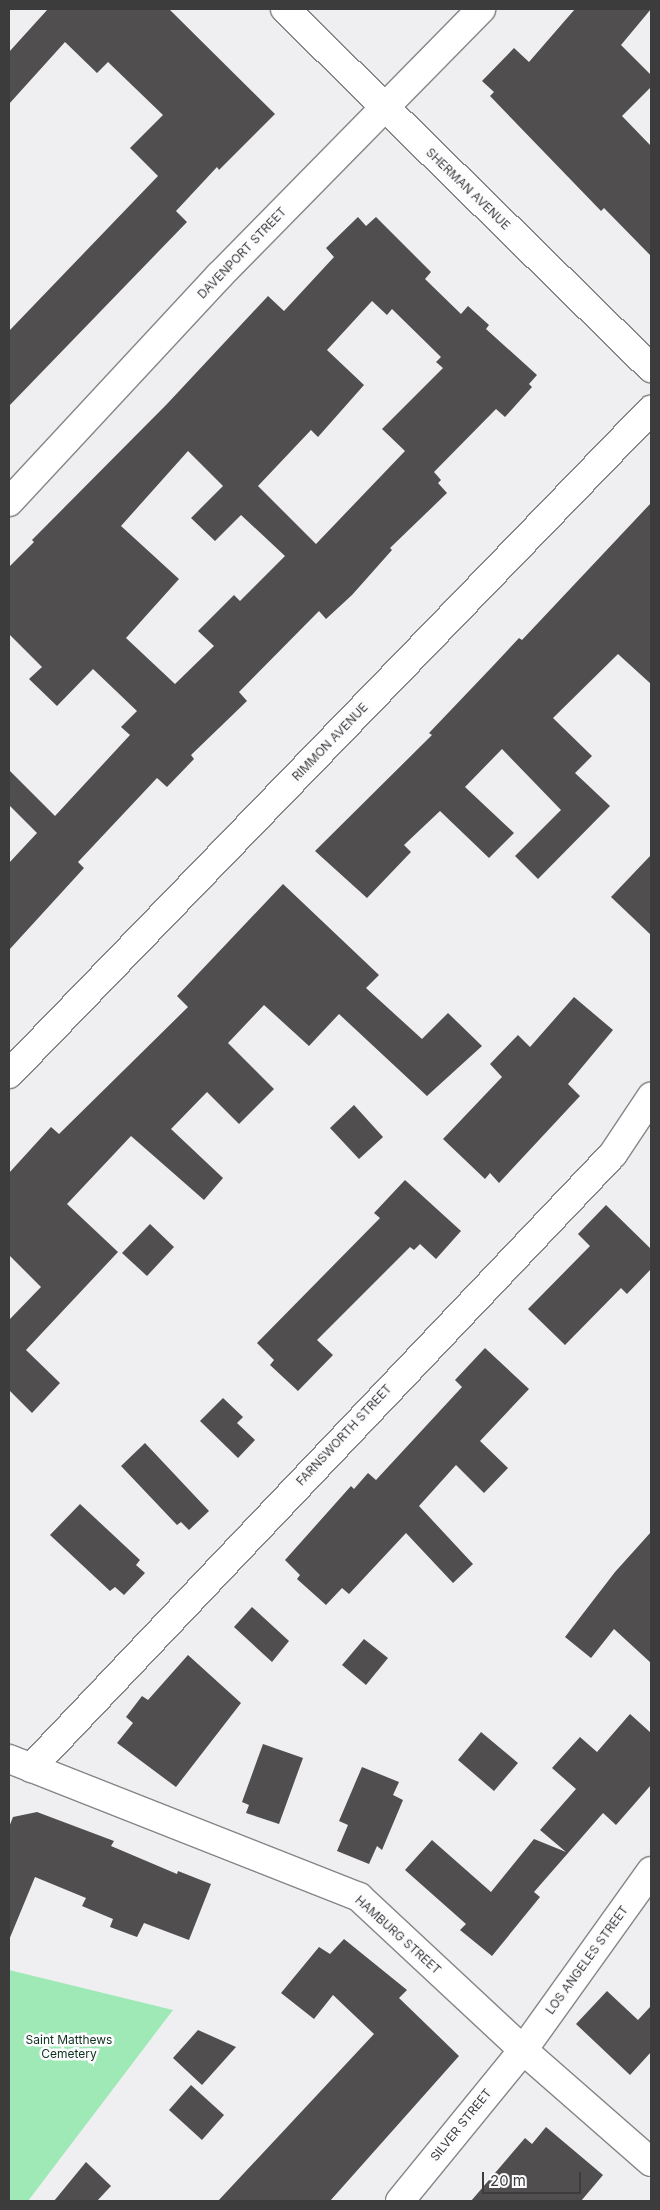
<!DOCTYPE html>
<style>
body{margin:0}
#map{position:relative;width:660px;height:2210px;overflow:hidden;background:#efeff1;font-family:Inter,sans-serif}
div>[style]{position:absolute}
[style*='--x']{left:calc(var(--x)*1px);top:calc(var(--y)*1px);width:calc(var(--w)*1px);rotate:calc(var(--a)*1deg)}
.green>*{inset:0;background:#9fe9b7}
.building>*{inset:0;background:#504e4f}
.roads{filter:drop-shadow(1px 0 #868688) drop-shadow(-1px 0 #868688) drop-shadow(0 1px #868688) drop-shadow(0 -1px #868688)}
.minor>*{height:28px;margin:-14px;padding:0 14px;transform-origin:14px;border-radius:14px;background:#fff}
span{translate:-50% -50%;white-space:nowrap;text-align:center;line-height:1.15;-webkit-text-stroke:5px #fcfcfe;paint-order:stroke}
.street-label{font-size:12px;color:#3c3c3c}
.park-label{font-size:12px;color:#10321e}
.frame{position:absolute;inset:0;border:10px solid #3c3c3c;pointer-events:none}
.scale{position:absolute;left:482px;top:2172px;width:99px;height:22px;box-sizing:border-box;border:2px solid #3c3c3c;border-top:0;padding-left:6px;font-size:15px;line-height:18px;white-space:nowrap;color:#3c3c3c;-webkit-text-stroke:4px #fcfcfe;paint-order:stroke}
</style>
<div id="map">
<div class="green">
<div style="clip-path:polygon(9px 1970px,173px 2010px,28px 2201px,9px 2201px)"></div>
</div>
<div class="building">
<div style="clip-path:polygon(48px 9px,169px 9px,275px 114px,219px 170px,217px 167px,176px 211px,187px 222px,9px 406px,9px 331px,158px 176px,130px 148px,163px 115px,108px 62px,97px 73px,65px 42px,9px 104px,9px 52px)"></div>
<div style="clip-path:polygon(575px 9px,651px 9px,621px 45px,651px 75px,651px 87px,622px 116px,651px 146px,651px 256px,604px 208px,601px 211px,490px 96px,494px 92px,482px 81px,514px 48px,529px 62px)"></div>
<div style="clip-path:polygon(evenodd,358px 217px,366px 226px,376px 217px,431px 272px,425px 279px,461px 314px,468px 306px,489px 325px,486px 329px,537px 375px,529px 384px,532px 387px,505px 417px,496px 409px,434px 472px,441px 480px,438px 483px,447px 493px,390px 548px,392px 550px,352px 595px,326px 619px,319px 611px,239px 692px,247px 701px,191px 755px,194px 759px,167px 787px,157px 778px,78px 862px,84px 868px,9px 950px,9px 863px,37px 833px,9px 805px,9px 770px,55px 816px,130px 735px,121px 727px,137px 711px,93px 669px,57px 706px,29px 679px,42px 667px,9px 634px,9px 567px,34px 542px,32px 540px,167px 404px,268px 296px,284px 311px,334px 257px,326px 248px,358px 217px,372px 301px,387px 315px,392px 309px,441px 357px,436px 362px,443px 368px,382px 429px,405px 451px,316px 544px,258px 486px,311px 430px,318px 437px,364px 385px,327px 350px,372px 301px,358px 217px,188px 451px,223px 486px,191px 518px,215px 541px,241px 515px,285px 556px,240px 601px,234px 595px,198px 631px,214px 646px,175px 684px,126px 638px,179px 579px,121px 526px,188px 451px)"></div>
<div style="clip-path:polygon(651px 503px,651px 684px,618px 654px,553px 718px,592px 756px,575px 773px,610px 806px,538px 879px,515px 856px,561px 810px,502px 749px,465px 787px,514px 833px,489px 858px,440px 811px,404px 845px,411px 852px,367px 898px,315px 851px,432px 735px,429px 733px,491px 668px,519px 638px,522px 640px)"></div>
<div style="clip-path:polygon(651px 855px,651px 935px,611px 897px)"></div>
<div style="clip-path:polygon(283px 884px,379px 975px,366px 988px,422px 1039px,448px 1013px,482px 1046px,427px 1096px,339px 1014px,309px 1046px,264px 1005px,228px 1043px,274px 1089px,239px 1124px,207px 1092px,171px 1129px,223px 1178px,204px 1200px,131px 1136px,67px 1204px,118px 1252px,26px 1350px,60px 1383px,32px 1413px,9px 1390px,9px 1320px,41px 1287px,9px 1255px,9px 1173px,51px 1127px,59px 1134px,188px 1007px,177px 996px)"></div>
<div style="clip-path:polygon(574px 997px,613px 1030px,568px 1084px,580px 1096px,499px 1183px,490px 1173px,485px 1179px,443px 1139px,502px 1077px,490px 1064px,518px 1035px,530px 1047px)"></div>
<div style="clip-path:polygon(354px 1105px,383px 1137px,359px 1159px,330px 1128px)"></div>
<div style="clip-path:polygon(405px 1180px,461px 1231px,436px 1259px,420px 1244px,414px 1250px,410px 1247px,317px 1340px,333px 1355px,298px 1391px,270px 1365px,274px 1360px,257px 1343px,380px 1218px,374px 1213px)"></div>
<div style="clip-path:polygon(606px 1205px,651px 1249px,651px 1269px,627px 1294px,621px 1288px,565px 1345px,528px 1309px,590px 1246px,578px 1234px)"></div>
<div style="clip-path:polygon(150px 1224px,174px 1247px,147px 1276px,122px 1253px)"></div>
<div style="clip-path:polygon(485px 1348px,529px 1389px,480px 1441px,508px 1468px,484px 1493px,456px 1465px,419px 1506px,473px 1564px,453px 1583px,406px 1533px,349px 1594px,342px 1588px,326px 1605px,297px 1579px,300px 1575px,285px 1560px,351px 1486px,354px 1489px,368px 1473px,376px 1480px,462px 1387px,455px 1380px)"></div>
<div style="clip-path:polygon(223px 1398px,243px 1417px,237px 1423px,255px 1440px,238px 1458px,200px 1421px)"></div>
<div style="clip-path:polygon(145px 1443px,209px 1511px,189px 1530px,181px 1522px,177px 1525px,121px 1466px)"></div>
<div style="clip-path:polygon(80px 1504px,140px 1560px,136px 1565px,145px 1573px,124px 1595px,115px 1587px,110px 1591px,50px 1535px)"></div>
<div style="clip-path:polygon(651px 1532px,651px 1663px,614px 1629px,591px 1658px,565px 1637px,615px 1572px)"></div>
<div style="clip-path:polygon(252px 1607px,289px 1641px,272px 1662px,234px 1627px)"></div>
<div style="clip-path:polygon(364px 1639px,388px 1658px,366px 1685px,342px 1665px)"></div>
<div style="clip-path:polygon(188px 1655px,241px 1703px,176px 1787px,117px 1743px,133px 1723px,126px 1717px,142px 1696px,148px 1700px)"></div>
<div style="clip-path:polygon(630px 1714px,651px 1733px,651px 1785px,616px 1825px,603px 1813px,534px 1892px,540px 1897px,492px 1956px,460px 1930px,466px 1924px,405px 1870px,432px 1840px,491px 1892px,534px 1839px,566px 1852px,540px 1830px,576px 1789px,552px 1768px,580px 1737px,597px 1752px)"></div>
<div style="clip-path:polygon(481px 1732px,518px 1763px,494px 1791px,458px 1760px)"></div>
<div style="clip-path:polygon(263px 1744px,303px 1758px,279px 1824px,246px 1813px,249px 1805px,242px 1802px)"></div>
<div style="clip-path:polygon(362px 1767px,399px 1782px,393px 1795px,403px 1800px,382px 1850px,377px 1846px,369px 1864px,337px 1851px,348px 1825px,339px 1821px)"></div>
<div style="clip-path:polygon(37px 1812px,114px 1841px,111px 1846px,177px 1874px,178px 1871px,211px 1884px,189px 1940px,144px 1923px,137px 1937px,110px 1927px,113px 1919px,82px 1906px,86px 1898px,35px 1877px,9px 1940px,9px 1827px,13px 1817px)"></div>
<div style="clip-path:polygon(344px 1939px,407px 1990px,399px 1998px,459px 2056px,330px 2201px,218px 2201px,374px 2034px,333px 1995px,314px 2019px,281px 1993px,319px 1947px,330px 1954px)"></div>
<div style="clip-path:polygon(607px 1991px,638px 2020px,651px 2006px,651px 2052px,630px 2075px,576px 2024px)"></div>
<div style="clip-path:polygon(198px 2030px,236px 2047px,202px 2085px,173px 2058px)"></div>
<div style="clip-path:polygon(191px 2085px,224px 2115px,202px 2140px,169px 2110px)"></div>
<div style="clip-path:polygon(546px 2127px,603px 2175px,581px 2201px,471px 2201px,525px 2138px,532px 2144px)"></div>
<div style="clip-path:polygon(86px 2162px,111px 2186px,97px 2201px,54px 2201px)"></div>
</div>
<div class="roads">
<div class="minor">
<div style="--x:285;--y:9;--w:513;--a:44.45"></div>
<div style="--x:9;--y:502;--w:309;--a:-47.1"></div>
<div style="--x:219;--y:276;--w:374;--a:-45.5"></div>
<div style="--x:9;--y:1074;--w:924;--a:-45.97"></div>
<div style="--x:9;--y:1759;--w:376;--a:21.5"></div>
<div style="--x:359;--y:1897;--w:224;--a:43"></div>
<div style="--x:523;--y:2050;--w:170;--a:41.2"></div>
<div style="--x:31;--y:1768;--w:846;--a:-46.53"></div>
<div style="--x:613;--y:1154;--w:69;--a:-56.3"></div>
<div style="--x:400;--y:2201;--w:195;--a:-50.8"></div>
<div style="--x:523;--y:2050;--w:220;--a:-54.4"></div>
</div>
</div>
<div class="street-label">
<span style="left:468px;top:189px;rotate:44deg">SHERMAN AVENUE</span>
<span style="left:242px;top:253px;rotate:-46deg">DAVENPORT STREET</span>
<span style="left:330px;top:742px;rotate:-46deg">RIMMON AVENUE</span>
<span style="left:344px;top:1435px;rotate:-47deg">FARNSWORTH STREET</span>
<span style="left:398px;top:1935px;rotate:42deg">HAMBURG STREET</span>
<span style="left:587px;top:1960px;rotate:-54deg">LOS ANGELES STREET</span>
<span style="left:461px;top:2125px;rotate:-51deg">SILVER STREET</span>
</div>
<div class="park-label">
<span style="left:69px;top:2047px">Saint Matthews<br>Cemetery</span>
</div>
<div class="frame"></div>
<div class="scale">20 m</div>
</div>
